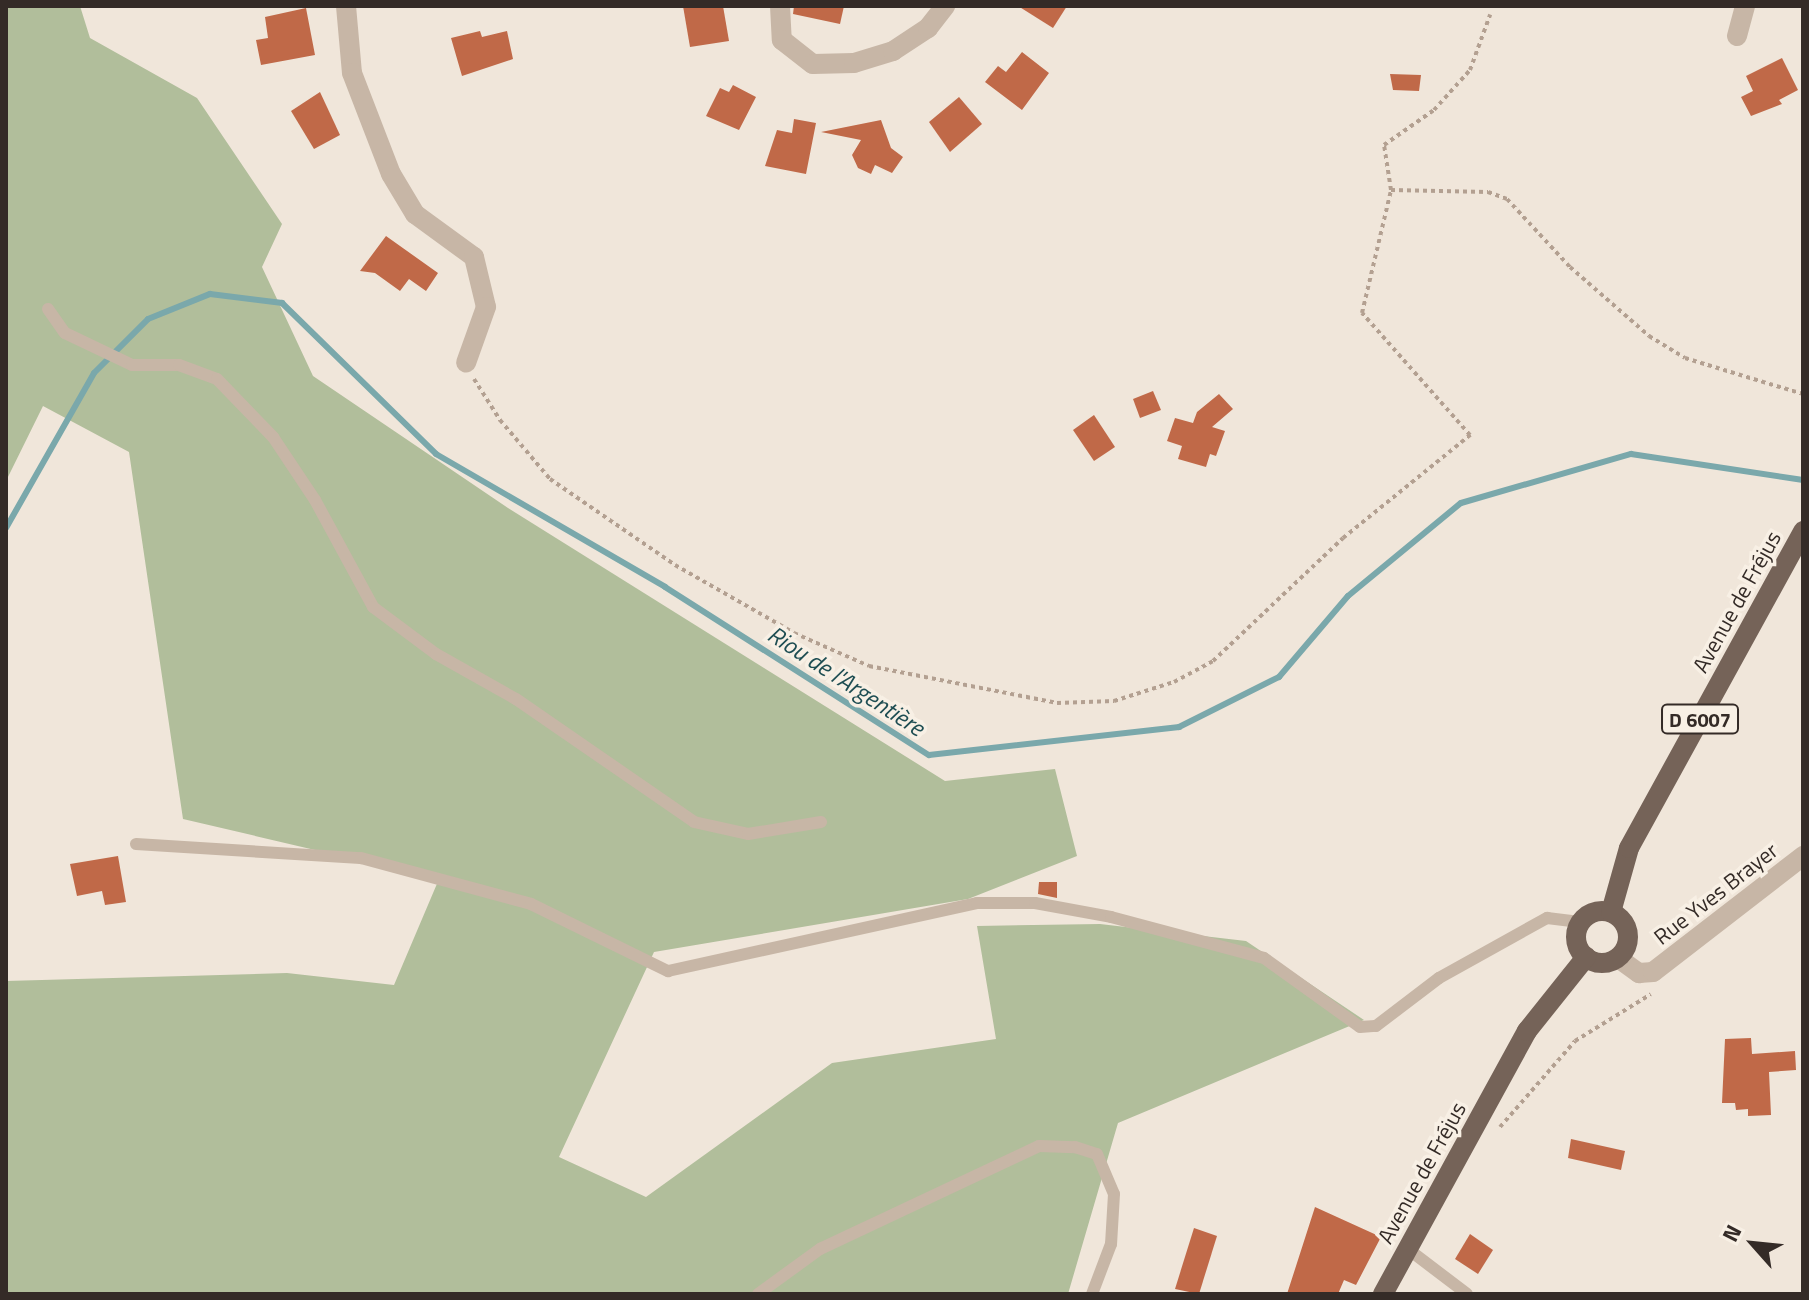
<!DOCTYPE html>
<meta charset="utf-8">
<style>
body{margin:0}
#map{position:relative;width:1809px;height:1300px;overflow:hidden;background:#f0e6da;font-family:"Titillium Web",sans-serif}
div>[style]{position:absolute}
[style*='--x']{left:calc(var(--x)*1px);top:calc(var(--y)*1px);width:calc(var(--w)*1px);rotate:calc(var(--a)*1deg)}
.green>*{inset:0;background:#b1be9b}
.stream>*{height:6px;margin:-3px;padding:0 3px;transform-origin:3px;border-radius:3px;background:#7aa8ab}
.building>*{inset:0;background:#c06948}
.path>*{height:4px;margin-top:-2px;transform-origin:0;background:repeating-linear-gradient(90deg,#b3a091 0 4px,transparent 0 8px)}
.service>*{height:12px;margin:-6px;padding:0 6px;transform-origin:6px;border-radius:6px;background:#c7b6a6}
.minor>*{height:20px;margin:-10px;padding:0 10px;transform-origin:10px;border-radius:10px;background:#c7b6a6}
.primary>*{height:20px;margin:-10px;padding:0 10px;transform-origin:10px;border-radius:10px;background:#756358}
.primary>.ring{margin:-10px;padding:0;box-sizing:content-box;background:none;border:20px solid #756358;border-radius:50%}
span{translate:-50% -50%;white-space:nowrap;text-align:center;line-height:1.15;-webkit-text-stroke:7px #f8f0e5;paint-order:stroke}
.shield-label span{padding:2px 6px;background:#f8f0e5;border:2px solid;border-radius:6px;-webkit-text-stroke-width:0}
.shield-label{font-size:20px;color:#342b27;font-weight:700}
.street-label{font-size:22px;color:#342b27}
.water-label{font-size:24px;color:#1f4e53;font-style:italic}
.frame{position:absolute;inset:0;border:8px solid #342b27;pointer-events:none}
.north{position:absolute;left:1713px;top:1204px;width:80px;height:80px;-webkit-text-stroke:6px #f8f0e5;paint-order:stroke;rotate:297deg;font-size:22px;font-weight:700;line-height:32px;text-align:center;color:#342b27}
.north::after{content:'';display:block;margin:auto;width:28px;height:36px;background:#342b27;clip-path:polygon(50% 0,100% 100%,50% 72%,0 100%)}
</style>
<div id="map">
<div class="green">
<div style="clip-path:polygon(6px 6px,80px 6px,90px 38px,197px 98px,282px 224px,262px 267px,313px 376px,508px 508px,945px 781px,1055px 769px,1077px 856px,968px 899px,654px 952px,559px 1157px,646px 1197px,832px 1063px,996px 1039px,977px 926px,1100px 924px,1246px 941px,1364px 1020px,1118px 1123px,1068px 1294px,6px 1294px,6px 981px,287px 973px,394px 985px,439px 879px,183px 819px,129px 452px,43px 406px,6px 481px)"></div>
</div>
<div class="stream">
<div style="--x:6;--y:528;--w:178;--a:-60.4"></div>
<div style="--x:94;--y:373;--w:76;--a:-45"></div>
<div style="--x:148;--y:319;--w:67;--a:-22"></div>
<div style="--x:210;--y:294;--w:73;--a:7.1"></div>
<div style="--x:282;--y:303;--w:216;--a:44.4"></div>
<div style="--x:436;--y:454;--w:265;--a:30.1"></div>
<div style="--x:665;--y:587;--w:313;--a:32.5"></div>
<div style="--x:929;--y:755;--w:252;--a:-6.4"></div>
<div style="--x:1179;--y:727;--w:112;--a:-26.6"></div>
<div style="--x:1279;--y:677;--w:106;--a:-49.6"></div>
<div style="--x:1348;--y:596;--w:146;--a:-39.5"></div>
<div style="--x:1461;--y:503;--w:177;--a:-16.1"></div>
<div style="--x:1631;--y:454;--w:174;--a:8.6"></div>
</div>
<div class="building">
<div style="clip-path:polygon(683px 6px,723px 6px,729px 41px,690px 47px)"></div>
<div style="clip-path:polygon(794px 6px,844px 6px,840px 24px,793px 14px)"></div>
<div style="clip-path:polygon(1018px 6px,1067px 6px,1053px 28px)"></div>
<div style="clip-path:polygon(306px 8px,315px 55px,261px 65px,256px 40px,268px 38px,265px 17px)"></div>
<div style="clip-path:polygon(480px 31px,482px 37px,507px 31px,513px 59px,462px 76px,451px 38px)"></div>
<div style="clip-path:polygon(1022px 52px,1049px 73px,1022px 110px,985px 82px,998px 66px,1006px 72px)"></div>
<div style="clip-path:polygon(1782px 58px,1798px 90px,1779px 100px,1782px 104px,1751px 116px,1741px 97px,1753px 91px,1746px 76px)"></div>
<div style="clip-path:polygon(1390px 74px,1421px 75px,1419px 91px,1393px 90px)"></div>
<div style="clip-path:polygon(733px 85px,756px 97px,739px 130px,706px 116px,720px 88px,729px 92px)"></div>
<div style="clip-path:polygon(320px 92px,340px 135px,314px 149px,291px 111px)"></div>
<div style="clip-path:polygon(959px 97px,982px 124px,950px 152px,929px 122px)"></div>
<div style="clip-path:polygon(794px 119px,816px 123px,806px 174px,765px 166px,777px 130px,792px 133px)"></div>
<div style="clip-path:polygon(881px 120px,891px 148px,903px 157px,892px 173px,875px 165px,871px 174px,858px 168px,852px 155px,861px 140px,821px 132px)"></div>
<div style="clip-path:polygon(386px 236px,438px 273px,426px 291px,409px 279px,400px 291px,375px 273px,360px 271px)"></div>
<div style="clip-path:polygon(1153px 391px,1161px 410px,1140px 418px,1133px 399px)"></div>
<div style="clip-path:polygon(1219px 394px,1233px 409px,1212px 427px,1225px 431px,1216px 456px,1210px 454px,1206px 467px,1178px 459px,1182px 446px,1167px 441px,1175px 418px,1193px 423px,1197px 412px)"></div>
<div style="clip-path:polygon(1094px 415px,1115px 447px,1094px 461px,1073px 430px)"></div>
<div style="clip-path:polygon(118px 856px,126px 902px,105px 905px,102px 891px,77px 896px,70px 864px)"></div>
<div style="clip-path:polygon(1039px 882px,1057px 882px,1057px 898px,1038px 894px)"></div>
<div style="clip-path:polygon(1751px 1038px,1752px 1054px,1795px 1051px,1796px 1070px,1769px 1072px,1771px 1115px,1748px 1116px,1748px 1109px,1736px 1110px,1735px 1103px,1722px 1103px,1725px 1039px)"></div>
<div style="clip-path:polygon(1571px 1139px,1625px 1151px,1621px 1170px,1568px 1158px)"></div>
<div style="clip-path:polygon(1315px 1207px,1381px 1237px,1356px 1285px,1344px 1280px,1338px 1294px,1287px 1294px)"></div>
<div style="clip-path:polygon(1194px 1228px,1217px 1236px,1199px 1294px,1175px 1289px)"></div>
<div style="clip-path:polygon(1470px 1234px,1493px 1250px,1478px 1274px,1455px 1259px)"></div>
</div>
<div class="path">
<div style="--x:1391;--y:190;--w:97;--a:1.2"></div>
<div style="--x:1488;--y:192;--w:20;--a:20"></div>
<div style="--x:1507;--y:199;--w:93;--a:47.2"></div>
<div style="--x:1570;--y:267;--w:105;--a:41.1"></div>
<div style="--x:1649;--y:336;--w:42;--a:31.4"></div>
<div style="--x:1685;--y:358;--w:123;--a:17"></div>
<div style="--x:474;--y:379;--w:49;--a:57.6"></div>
<div style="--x:500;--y:420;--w:77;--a:49.7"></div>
<div style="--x:550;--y:479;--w:152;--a:34.5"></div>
<div style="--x:675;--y:565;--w:137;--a:29.7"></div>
<div style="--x:794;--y:633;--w:82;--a:23.7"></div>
<div style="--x:869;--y:666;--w:192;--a:11.1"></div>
<div style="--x:1057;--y:703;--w:57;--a:-2"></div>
<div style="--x:1114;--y:701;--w:63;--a:-17.6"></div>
<div style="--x:1174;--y:682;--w:44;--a:-28.3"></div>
<div style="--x:1213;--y:661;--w:179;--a:-43.4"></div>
<div style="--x:1343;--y:538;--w:164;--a:-39"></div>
<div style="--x:1470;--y:435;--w:163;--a:-131.5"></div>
<div style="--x:1362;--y:313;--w:126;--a:-76.7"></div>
<div style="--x:1391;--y:190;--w:46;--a:-98.8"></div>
<div style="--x:1384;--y:145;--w:61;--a:-35"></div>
<div style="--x:1434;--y:110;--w:54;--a:-48"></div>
<div style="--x:1470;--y:70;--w:59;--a:-70"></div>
<div style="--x:1500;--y:1127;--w:114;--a:-48.9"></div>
<div style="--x:1575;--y:1041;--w:89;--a:-31.7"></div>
</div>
<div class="service">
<div style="--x:48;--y:309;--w:29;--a:55"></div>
<div style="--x:65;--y:333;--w:74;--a:25.5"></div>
<div style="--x:132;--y:365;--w:47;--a:0"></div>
<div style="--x:179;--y:365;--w:40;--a:20.2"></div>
<div style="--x:217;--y:379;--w:81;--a:46"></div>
<div style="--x:273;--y:437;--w:76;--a:56.3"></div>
<div style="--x:315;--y:500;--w:122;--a:61.5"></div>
<div style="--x:373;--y:607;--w:79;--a:36.7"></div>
<div style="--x:436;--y:654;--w:92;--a:29.4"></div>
<div style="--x:516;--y:699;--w:216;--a:34.6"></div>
<div style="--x:694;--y:822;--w:55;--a:12.5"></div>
<div style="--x:748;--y:834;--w:74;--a:-9.3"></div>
<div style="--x:136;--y:844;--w:225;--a:3.6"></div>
<div style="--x:361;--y:858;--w:176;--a:15.1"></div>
<div style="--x:531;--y:904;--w:153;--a:26.1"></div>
<div style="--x:668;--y:971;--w:316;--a:-12.4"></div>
<div style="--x:977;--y:903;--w:58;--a:0"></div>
<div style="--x:1035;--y:903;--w:77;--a:10.4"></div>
<div style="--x:1111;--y:917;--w:158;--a:15"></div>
<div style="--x:1264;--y:958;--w:118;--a:35.7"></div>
<div style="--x:1360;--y:1027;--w:16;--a:-4"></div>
<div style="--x:1376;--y:1026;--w:79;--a:-37.3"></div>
<div style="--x:1439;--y:978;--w:124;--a:-29.1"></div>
<div style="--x:1547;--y:918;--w:33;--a:7"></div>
<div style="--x:1408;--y:1249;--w:74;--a:37.3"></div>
<div style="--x:758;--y:1294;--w:77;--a:-36"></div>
<div style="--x:820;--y:1249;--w:242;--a:-25.2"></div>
<div style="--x:1039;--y:1146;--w:36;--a:2"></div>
<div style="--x:1075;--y:1147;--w:23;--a:18"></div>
<div style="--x:1097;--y:1154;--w:43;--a:67"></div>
<div style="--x:1114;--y:1194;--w:50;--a:93.4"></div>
<div style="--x:1111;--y:1244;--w:53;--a:110.8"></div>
</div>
<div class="minor">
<div style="--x:346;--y:6;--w:67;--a:84.9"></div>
<div style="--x:352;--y:73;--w:108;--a:68.9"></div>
<div style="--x:391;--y:174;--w:47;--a:59"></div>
<div style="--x:415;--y:214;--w:73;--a:36.1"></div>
<div style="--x:474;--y:257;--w:51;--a:76.5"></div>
<div style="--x:486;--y:307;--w:59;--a:109.7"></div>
<div style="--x:780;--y:6;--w:34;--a:87"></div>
<div style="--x:782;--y:40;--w:39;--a:38"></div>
<div style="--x:813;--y:64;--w:41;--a:-1.4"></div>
<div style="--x:854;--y:63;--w:41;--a:-17.1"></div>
<div style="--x:893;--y:51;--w:42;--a:-33.3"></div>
<div style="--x:928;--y:28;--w:28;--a:-52"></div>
<div style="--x:1737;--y:36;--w:31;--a:-75"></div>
<div style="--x:1618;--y:958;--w:26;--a:36"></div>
<div style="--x:1639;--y:973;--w:14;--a:-4"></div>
<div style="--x:1653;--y:972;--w:190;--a:-37.7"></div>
</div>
<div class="primary">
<div class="ring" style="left:1576px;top:911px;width:32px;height:32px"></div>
<div style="--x:1611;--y:912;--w:66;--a:-74.3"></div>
<div style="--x:1629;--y:848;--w:362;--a:-61.2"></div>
<div style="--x:1383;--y:1294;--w:300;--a:-61.3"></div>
<div style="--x:1527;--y:1031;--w:95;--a:-51.4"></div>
</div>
<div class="shield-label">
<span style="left:1700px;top:719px">D 6007</span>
</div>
<div class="street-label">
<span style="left:1737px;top:602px;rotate:-61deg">Avenue de Fréjus</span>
<span style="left:1716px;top:894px;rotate:-38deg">Rue Yves Brayer</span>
<span style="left:1422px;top:1173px;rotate:-61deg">Avenue de Fréjus</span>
</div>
<div class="water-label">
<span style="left:846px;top:681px;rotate:33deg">Riou de l'Argentière</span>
</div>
<div class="frame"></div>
<div class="north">N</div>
</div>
